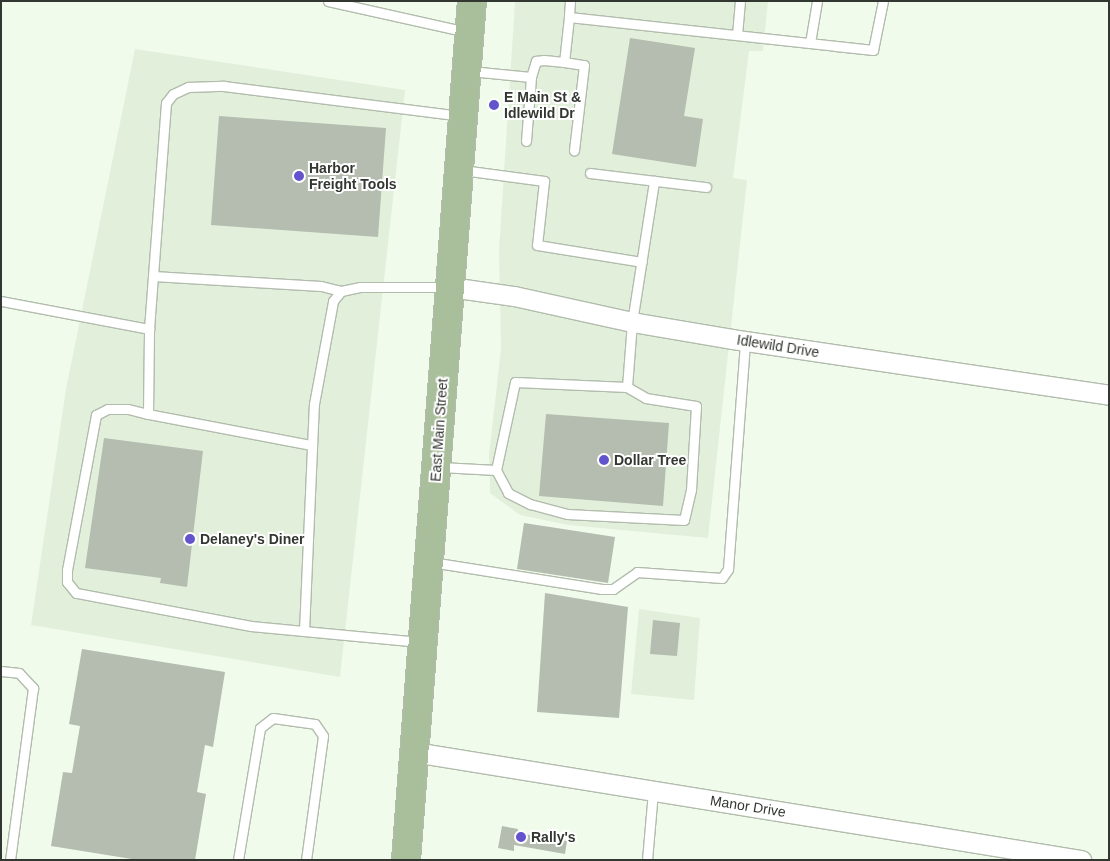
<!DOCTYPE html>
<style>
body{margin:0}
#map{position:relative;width:1110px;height:861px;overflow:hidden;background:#f1fbec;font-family:Arial,sans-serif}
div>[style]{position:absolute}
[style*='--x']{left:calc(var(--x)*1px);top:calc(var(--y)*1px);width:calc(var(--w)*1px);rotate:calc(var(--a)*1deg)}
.built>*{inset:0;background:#e2f0db}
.building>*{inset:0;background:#b4bdaf}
.roads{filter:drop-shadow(1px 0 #b2bcad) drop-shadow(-1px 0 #b2bcad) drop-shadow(0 1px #b2bcad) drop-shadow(0 -1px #b2bcad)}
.lane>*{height:9px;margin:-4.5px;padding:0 4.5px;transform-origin:4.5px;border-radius:4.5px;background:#fff}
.street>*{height:19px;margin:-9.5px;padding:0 9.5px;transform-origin:9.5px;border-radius:9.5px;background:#fff}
.primary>*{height:28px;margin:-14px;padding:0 14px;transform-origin:14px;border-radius:14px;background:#a9bf9c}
.dots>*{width:14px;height:14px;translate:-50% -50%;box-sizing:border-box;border:2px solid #fff;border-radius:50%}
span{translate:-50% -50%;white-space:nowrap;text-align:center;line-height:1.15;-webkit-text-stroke:4px #fff;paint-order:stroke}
.poi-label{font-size:14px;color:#333731;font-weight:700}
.left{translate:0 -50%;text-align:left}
.street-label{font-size:14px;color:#333731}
.frame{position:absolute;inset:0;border:2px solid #333731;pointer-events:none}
</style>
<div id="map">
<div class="built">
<div style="clip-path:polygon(515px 1px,768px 1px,763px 51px,749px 51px,733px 178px,747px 180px,708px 538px,568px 525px,520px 515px,490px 493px,489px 455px,501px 349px,499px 250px)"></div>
<div style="clip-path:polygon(135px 49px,405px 90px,340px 677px,31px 625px,66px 389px)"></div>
<div style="clip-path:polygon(639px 609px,700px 618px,694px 700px,631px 694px)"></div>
</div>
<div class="building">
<div style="clip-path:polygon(630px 38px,695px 48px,684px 116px,703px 119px,696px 167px,612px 154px)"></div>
<div style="clip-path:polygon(219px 116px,386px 128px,378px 237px,211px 225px)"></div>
<div style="clip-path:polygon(546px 414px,669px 423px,663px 506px,539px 496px)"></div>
<div style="clip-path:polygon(104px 438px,203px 451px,187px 587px,160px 583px,161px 578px,85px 568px)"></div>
<div style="clip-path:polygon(524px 523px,615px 537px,608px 583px,517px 569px)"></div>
<div style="clip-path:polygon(545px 593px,628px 607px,619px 718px,537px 712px)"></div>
<div style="clip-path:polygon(653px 620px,680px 623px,677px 656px,650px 654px)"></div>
<div style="clip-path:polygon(82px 649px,225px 672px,213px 747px,205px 745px,197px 792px,206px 794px,195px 860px,138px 860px,51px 846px,63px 772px,72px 773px,80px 726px,69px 724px)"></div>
<div style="clip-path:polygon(502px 826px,518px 829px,518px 833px,567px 841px,565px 854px,514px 845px,514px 851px,498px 848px)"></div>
</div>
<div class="roads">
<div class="lane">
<div style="--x:328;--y:1;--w:142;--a:12.6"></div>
<div style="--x:570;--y:1;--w:16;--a:94"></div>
<div style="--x:569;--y:17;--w:306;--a:6.2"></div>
<div style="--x:873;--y:50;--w:50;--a:-78.5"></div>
<div style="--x:569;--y:17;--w:45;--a:96.3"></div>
<div style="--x:564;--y:62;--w:20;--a:9"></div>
<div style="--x:584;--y:65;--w:86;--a:96.7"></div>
<div style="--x:737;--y:35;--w:34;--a:-85"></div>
<div style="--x:810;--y:43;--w:43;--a:-80.5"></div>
<div style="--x:470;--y:71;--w:61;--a:5.6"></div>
<div style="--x:531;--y:77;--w:17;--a:-73"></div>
<div style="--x:536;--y:61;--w:8;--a:-7"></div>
<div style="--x:544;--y:60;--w:20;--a:6"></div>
<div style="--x:526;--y:141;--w:64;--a:-85.5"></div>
<div style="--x:462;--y:170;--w:83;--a:7.6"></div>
<div style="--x:544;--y:181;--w:64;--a:96.2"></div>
<div style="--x:537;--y:245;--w:106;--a:9.2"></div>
<div style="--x:590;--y:173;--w:117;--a:6.9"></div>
<div style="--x:153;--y:276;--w:168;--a:3.4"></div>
<div style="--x:321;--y:286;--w:21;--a:14"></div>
<div style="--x:1;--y:301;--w:151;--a:10.7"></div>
<div style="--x:148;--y:414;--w:166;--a:10.8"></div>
<div style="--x:440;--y:467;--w:56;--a:3.1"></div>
<div style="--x:496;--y:470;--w:26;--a:62"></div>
<div style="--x:508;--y:493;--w:25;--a:27"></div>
<div style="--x:530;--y:504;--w:38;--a:15"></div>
<div style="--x:567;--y:514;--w:117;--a:2.9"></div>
<div style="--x:684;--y:520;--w:31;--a:-77"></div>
<div style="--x:691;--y:490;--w:84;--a:-86.6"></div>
<div style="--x:696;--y:406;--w:51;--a:-170.9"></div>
<div style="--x:646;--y:398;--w:22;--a:-150"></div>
<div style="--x:627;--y:387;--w:65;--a:-85.6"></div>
<div style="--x:632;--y:322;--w:143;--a:-81.1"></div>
<div style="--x:496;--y:470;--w:90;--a:-77.8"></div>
<div style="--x:515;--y:382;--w:112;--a:2.6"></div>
<div style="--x:431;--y:562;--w:173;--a:9"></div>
<div style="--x:602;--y:589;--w:11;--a:0"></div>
<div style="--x:613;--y:589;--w:29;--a:-35"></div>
<div style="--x:637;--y:572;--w:85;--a:4"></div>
<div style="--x:722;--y:578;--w:11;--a:-56"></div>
<div style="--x:728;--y:569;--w:229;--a:-85.7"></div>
<div style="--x:304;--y:631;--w:227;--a:-87.5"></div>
<div style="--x:314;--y:404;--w:105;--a:-79.5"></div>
<div style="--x:333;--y:301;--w:13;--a:-51"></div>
<div style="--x:341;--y:291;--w:19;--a:-12"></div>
<div style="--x:360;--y:287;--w:88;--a:0"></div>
<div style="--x:420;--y:642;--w:170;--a:-174.6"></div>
<div style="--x:251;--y:626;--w:178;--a:-169.3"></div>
<div style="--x:76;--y:593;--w:14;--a:-129"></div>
<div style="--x:67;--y:582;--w:12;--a:-90"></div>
<div style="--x:67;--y:570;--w:158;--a:-79.4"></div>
<div style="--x:96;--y:415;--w:13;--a:-27"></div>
<div style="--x:108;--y:409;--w:20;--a:0"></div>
<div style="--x:128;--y:409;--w:21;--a:14"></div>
<div style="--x:148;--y:414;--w:85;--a:-89.3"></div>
<div style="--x:149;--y:329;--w:227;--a:-85.7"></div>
<div style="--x:166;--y:103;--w:11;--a:-52"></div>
<div style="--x:173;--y:94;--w:17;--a:-25"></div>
<div style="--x:188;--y:87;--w:36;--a:-2"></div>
<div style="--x:224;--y:86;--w:238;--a:7.2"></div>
<div style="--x:1;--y:671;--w:18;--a:6"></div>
<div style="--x:19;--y:673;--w:21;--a:47"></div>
<div style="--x:33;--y:688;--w:174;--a:97.6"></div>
<div style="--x:238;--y:860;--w:134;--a:-80.5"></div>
<div style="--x:260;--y:728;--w:16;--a:-38"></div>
<div style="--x:273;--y:718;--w:42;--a:8.1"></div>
<div style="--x:315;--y:724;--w:14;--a:56"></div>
<div style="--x:323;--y:736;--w:125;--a:97.8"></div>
<div style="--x:647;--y:860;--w:69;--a:-85"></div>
</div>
<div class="street">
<div style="--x:450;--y:287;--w:65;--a:8"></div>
<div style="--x:514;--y:296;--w:121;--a:12.4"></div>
<div style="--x:632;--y:322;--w:101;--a:9.6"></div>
<div style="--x:732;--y:339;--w:381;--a:8.4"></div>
<div style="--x:414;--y:752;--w:676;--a:9.2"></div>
</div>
<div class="primary">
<div style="--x:406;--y:860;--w:862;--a:-85.61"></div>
</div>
</div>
<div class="dots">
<div style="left:494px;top:105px;background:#6353cc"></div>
<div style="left:299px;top:176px;background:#6353cc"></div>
<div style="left:604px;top:460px;background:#6353cc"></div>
<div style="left:190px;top:539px;background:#6353cc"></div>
<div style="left:521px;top:837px;background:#6353cc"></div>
</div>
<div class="poi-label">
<span class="left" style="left:504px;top:105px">E Main St &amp;<br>Idlewild Dr</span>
<span class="left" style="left:309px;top:176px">Harbor<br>Freight Tools</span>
<span class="left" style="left:614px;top:460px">Dollar Tree</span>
<span class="left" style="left:200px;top:539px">Delaney's Diner</span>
<span class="left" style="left:531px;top:837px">Rally's</span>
</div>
<div class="street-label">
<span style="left:778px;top:346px;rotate:9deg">Idlewild Drive</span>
<span style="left:439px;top:430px;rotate:-86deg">East Main Street</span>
<span style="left:748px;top:806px;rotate:9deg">Manor Drive</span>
</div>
<div class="frame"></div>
</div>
